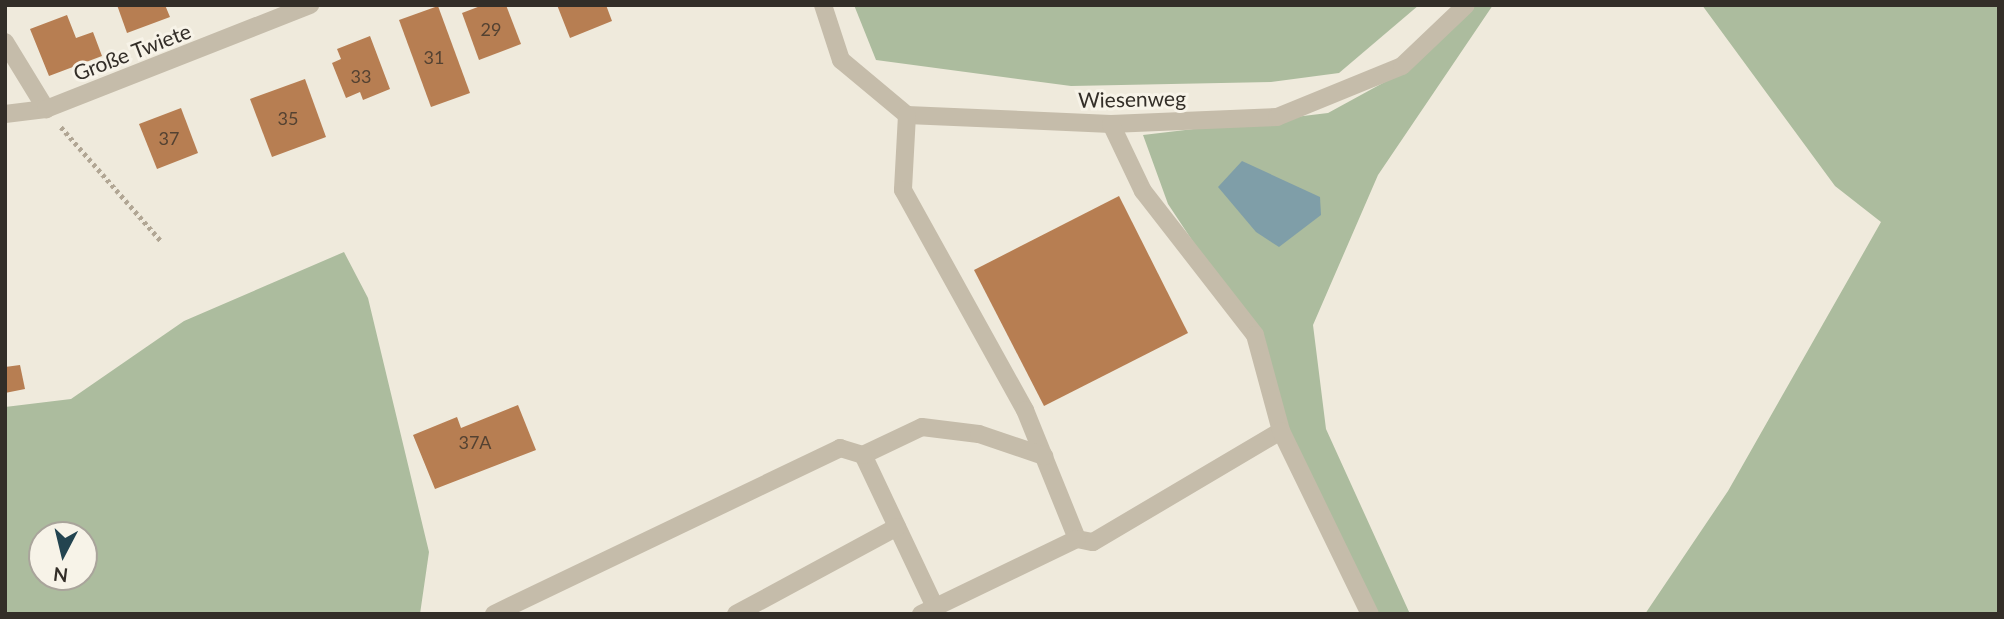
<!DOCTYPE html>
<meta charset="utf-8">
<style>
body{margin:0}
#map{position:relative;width:2004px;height:619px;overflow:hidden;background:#efeadc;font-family:Lato,sans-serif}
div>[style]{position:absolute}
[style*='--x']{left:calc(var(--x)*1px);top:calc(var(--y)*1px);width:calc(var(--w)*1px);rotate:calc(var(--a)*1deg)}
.green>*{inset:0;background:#acbc9e}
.water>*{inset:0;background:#7f9ea8}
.building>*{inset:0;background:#b77e52}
.path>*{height:4.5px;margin-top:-2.25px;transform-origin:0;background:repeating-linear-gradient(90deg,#b1a694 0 3.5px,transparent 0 7px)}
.minor>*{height:18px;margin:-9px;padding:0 9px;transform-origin:9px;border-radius:9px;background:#c5bcaa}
span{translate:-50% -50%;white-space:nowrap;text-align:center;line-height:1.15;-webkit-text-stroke:6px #f7f3e8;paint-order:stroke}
.number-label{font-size:18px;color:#544232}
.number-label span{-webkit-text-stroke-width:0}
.street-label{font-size:21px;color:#332e28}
.frame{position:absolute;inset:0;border:7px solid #332e28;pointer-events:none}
.north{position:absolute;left:28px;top:521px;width:70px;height:70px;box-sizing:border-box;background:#f7f3e8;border:2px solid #a9a49b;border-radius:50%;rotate:187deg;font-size:19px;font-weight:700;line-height:28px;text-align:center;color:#332e28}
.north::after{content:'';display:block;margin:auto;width:24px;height:32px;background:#234450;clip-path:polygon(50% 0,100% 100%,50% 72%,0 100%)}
</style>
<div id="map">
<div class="green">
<div style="clip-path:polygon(854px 5px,1419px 5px,1339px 73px,1271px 82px,1071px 86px,876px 60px)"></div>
<div style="clip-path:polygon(1468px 5px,1493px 5px,1378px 175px,1313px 325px,1326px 429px,1410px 614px,1370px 614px,1281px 431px,1255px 335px,1168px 204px,1143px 135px,1328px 113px,1403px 72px)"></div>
<div style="clip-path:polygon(1702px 5px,1999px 5px,1999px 614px,1645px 614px,1728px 491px,1881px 222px,1835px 186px)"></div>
<div style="clip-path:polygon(evenodd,344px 252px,368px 298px,429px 552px,420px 614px,5px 614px,5px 407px,71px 399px,184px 321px,344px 252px,84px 535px,84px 577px,42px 577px,42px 535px,84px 535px)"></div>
</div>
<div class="water">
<div style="clip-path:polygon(1242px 161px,1320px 197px,1321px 215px,1279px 247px,1256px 232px,1218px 187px)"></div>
</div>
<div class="building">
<div style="clip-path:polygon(117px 5px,165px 5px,170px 17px,127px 33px)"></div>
<div style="clip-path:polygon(483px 5px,506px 5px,521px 44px,479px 60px,462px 13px)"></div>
<div style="clip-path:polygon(557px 5px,606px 5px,612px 21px,570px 38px)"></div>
<div style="clip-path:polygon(438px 6px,470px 93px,431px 107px,399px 20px)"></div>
<div style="clip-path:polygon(67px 15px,76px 38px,93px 32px,102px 56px,49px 76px,30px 29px)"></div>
<div style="clip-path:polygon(370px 36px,390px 89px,363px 100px,360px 92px,346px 98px,332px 63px,341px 59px,337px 49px)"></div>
<div style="clip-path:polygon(305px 79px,326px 137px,272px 157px,250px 99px)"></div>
<div style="clip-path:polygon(181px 108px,198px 153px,157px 169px,139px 124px)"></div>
<div style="clip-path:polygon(1119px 196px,1188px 333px,1044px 406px,974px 270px)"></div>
<div style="clip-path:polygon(20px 365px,25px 389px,5px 393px,5px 367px)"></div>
<div style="clip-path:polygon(518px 405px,536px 450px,435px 489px,413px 435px,457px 417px,461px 428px)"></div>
</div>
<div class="path">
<div style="--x:61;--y:127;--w:153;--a:48.7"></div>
</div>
<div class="minor">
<div style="--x:823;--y:5;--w:58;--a:71.9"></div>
<div style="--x:841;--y:60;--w:86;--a:39.8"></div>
<div style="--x:907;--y:115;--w:204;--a:2.5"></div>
<div style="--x:1111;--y:124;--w:166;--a:-2.4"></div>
<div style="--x:1277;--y:117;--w:135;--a:-22.2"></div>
<div style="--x:1402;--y:66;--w:88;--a:-43.6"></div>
<div style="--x:5;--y:42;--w:79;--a:58.5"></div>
<div style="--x:5;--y:114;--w:41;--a:-7"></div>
<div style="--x:46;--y:109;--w:284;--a:-21.5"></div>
<div style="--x:907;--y:115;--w:75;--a:93.1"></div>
<div style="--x:903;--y:190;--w:252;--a:61"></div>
<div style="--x:1025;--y:410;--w:139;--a:68"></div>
<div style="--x:1077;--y:539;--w:16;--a:11"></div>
<div style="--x:1093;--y:542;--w:218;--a:-30.6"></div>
<div style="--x:1111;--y:124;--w:74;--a:64.5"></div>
<div style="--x:1143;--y:191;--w:182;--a:52.1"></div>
<div style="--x:1255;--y:335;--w:99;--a:74.8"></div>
<div style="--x:1281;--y:431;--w:203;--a:64.1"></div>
<div style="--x:935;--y:607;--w:168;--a:-115.3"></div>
<div style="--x:863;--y:455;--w:65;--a:-25.4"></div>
<div style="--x:922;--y:427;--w:57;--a:7"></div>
<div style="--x:979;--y:434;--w:69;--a:18.7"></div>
<div style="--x:494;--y:614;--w:384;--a:-25.6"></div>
<div style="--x:840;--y:448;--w:24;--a:17"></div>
<div style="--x:736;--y:614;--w:183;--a:-28.4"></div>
<div style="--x:921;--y:614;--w:173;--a:-25.7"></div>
</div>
<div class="number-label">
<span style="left:491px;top:29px">29</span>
<span style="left:434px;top:57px">31</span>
<span style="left:361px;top:76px">33</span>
<span style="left:288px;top:118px">35</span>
<span style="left:169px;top:138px">37</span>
<span style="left:475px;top:442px">37A</span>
</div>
<div class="street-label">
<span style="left:132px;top:52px;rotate:-21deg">Große Twiete</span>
<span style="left:1132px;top:99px;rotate:-1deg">Wiesenweg</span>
</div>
<div class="frame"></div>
<div class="north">N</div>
</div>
